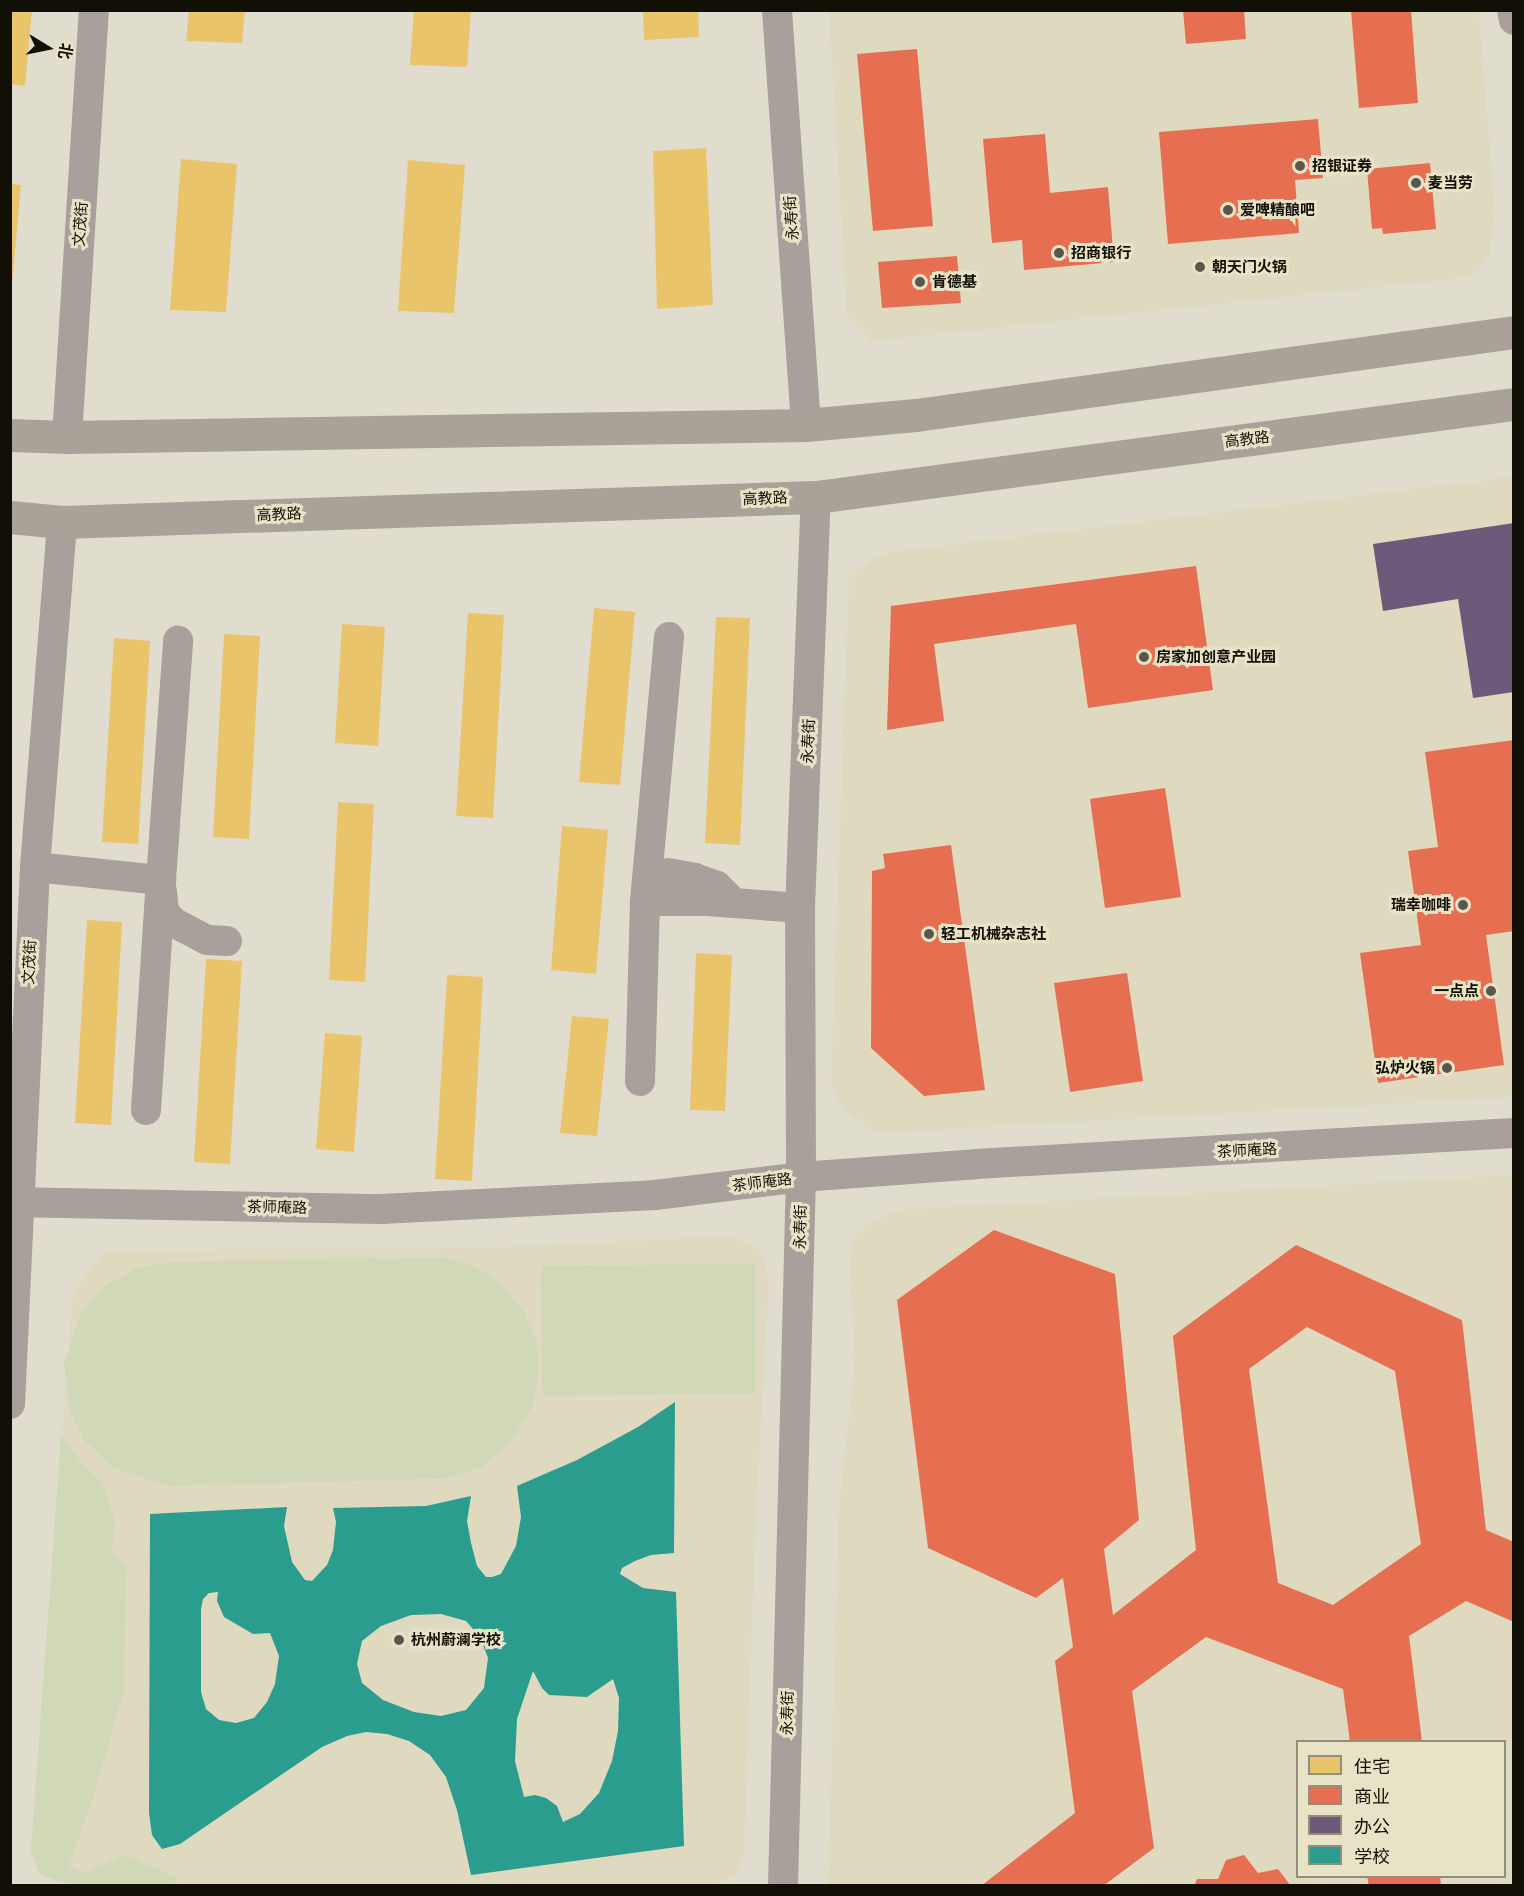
<!DOCTYPE html>
<meta charset="utf-8">
<style>
body{margin:0}
#map{position:relative;width:1524px;height:1896px;overflow:hidden;background:#e0ddce;font-family:"Golos Text","Noto Sans SC",sans-serif}
div>[style]{position:absolute}
[style*='--x']{left:calc(var(--x)*1px);top:calc(var(--y)*1px);width:calc(var(--w)*1px);rotate:calc(var(--a)*1deg)}
.built>*{inset:0;background:#ded9bf}
.green>*{inset:0;background:#d0d8b7}
.homes>*{inset:0;background:#e9c46a}
.shops>*{inset:0;background:#e76f51}
.offices>*{inset:0;background:#6d597a}
.schools>*{inset:0;background:#2a9d8f}
.minor>*{height:30px;margin:-15px;padding:0 15px;transform-origin:15px;border-radius:15px;background:#a99f9b}
.major>*{height:33px;margin:-16.5px;padding:0 16.5px;transform-origin:16.5px;border-radius:16.5px;background:#aaa199}
.dots>*{width:16px;height:16px;translate:-50% -50%;box-sizing:border-box;border:3px solid #e8e3c6;border-radius:50%}
span{translate:-50% -50%;white-space:nowrap;text-align:center;line-height:1.15;-webkit-text-stroke:6px #e8e3c6;paint-order:stroke}
.poi-label{font-size:15px;color:#110f06;font-weight:700}
.left{translate:0 -50%;text-align:left}
.right{translate:-100% -50%;text-align:right}
.street-label{font-size:15px;color:#110f06}
.frame{position:absolute;inset:0;border:12px solid #110f06;pointer-events:none}
.legend{position:absolute;left:1296px;top:1740px;width:210px;height:138px;box-sizing:border-box;background:#e8e3c6;border:2px solid #928e79;margin:0;padding:8px 10px;list-style:none;font-size:18px;color:#110f06}
.legend li{display:flex;align-items:center;gap:12px;height:30px}
.legend b{width:30px;border:2px solid #928e79}
.north{position:absolute;left:18px;top:18px;width:60px;height:60px;-webkit-text-stroke:4px #e8e3c6;paint-order:stroke;rotate:100deg;font-size:16px;font-weight:700;line-height:24px;text-align:center;color:#110f06}
.north::after{content:'';display:block;margin:auto;width:21px;height:27px;background:#110f06;clip-path:polygon(50% 0,100% 100%,50% 72%,0 100%)}
</style>
<div id="map">
<div class="built">
<div style="clip-path:polygon(829px 11px,1479px 11px,1495px 214px,1489px 255px,1472px 277px,872px 341px,847px 314px)"></div>
<div style="clip-path:polygon(1513px 477px,1513px 1097px,878px 1133px,849px 1114px,838px 1100px,831px 1083px,849px 577px,884px 553px)"></div>
<div style="clip-path:polygon(evenodd,1513px 1175px,1513px 1885px,828px 1886px,839px 1510px,855px 1359px,849px 1246px,864px 1227px,896px 1210px,1513px 1175px,1298px 1742px,1504px 1742px,1504px 1876px,1298px 1876px,1298px 1742px)"></div>
<div style="clip-path:polygon(710px 1237px,734px 1238px,749px 1243px,762px 1254px,769px 1279px,756px 1514px,744px 1854px,737px 1874px,716px 1886px,89px 1886px,57px 1881px,39px 1873px,31px 1851px,73px 1292px,106px 1250px,489px 1248px)"></div>
</div>
<div class="green">
<div style="clip-path:polygon(448px 1258px,477px 1268px,499px 1282px,523px 1311px,536px 1340px,539px 1369px,533px 1406px,511px 1442px,481px 1467px,450px 1478px,169px 1486px,114px 1468px,85px 1441px,70px 1411px,64px 1363px,81px 1313px,105px 1286px,135px 1269px,171px 1262px)"></div>
<div style="clip-path:polygon(755px 1264px,755px 1394px,542px 1395px,541px 1266px)"></div>
<div style="clip-path:polygon(61px 1436px,85px 1467px,103px 1483px,115px 1521px,112px 1554px,126px 1565px,124px 1689px,96px 1789px,69px 1866px,84px 1873px,125px 1855px,177px 1878px,174px 1885px,89px 1886px,57px 1881px,39px 1873px,31px 1851px)"></div>
</div>
<div class="homes">
<div style="clip-path:polygon(10px 10px,32px 10px,25px 86px,10px 84px)"></div>
<div style="clip-path:polygon(189px 10px,245px 10px,242px 43px,186px 41px)"></div>
<div style="clip-path:polygon(414px 10px,471px 10px,467px 67px,410px 65px)"></div>
<div style="clip-path:polygon(643px 10px,698px 10px,699px 37px,644px 40px)"></div>
<div style="clip-path:polygon(706px 148px,713px 305px,657px 309px,653px 151px)"></div>
<div style="clip-path:polygon(181px 159px,237px 164px,226px 312px,170px 310px)"></div>
<div style="clip-path:polygon(408px 160px,465px 165px,454px 313px,398px 311px)"></div>
<div style="clip-path:polygon(10px 184px,21px 185px,12px 284px,10px 284px)"></div>
<div style="clip-path:polygon(594px 608px,635px 612px,620px 785px,579px 782px)"></div>
<div style="clip-path:polygon(468px 613px,504px 615px,493px 818px,456px 816px)"></div>
<div style="clip-path:polygon(716px 617px,750px 618px,740px 845px,705px 843px)"></div>
<div style="clip-path:polygon(342px 624px,385px 627px,378px 746px,335px 743px)"></div>
<div style="clip-path:polygon(224px 634px,260px 636px,249px 839px,213px 837px)"></div>
<div style="clip-path:polygon(114px 638px,150px 641px,138px 844px,102px 842px)"></div>
<div style="clip-path:polygon(338px 802px,374px 804px,365px 982px,329px 980px)"></div>
<div style="clip-path:polygon(562px 826px,608px 830px,596px 974px,551px 970px)"></div>
<div style="clip-path:polygon(87px 920px,122px 922px,111px 1125px,75px 1123px)"></div>
<div style="clip-path:polygon(696px 953px,732px 955px,725px 1111px,690px 1110px)"></div>
<div style="clip-path:polygon(206px 959px,242px 961px,230px 1164px,194px 1162px)"></div>
<div style="clip-path:polygon(447px 975px,483px 977px,472px 1181px,435px 1179px)"></div>
<div style="clip-path:polygon(572px 1016px,609px 1019px,597px 1136px,560px 1133px)"></div>
<div style="clip-path:polygon(325px 1033px,362px 1036px,354px 1152px,316px 1149px)"></div>
</div>
<div class="shops">
<div style="clip-path:polygon(1183px 10px,1244px 10px,1246px 39px,1186px 44px)"></div>
<div style="clip-path:polygon(1351px 10px,1411px 10px,1418px 103px,1359px 108px)"></div>
<div style="clip-path:polygon(917px 49px,933px 226px,873px 231px,857px 54px)"></div>
<div style="clip-path:polygon(1318px 119px,1323px 178px,1295px 180px,1299px 233px,1168px 244px,1159px 132px)"></div>
<div style="clip-path:polygon(1045px 134px,1050px 193px,1108px 187px,1114px 262px,1024px 270px,1022px 240px,992px 243px,983px 139px)"></div>
<div style="clip-path:polygon(1430px 163px,1436px 229px,1383px 234px,1382px 228px,1372px 229px,1367px 169px)"></div>
<div style="clip-path:polygon(957px 256px,961px 303px,882px 308px,878px 262px)"></div>
<div style="clip-path:polygon(1196px 566px,1213px 690px,1088px 708px,1076px 624px,934px 644px,944px 721px,887px 730px,891px 606px)"></div>
<div style="clip-path:polygon(1514px 740px,1514px 931px,1486px 935px,1504px 1065px,1378px 1083px,1360px 953px,1421px 945px,1408px 851px,1438px 847px,1425px 752px)"></div>
<div style="clip-path:polygon(1165px 788px,1181px 897px,1105px 908px,1090px 799px)"></div>
<div style="clip-path:polygon(951px 845px,985px 1090px,924px 1096px,871px 1048px,872px 871px,885px 868px,883px 854px)"></div>
<div style="clip-path:polygon(1127px 973px,1143px 1081px,1070px 1092px,1054px 983px)"></div>
<div style="clip-path:polygon(evenodd,994px 1230px,1115px 1274px,1139px 1520px,1104px 1549px,1113px 1615px,1196px 1550px,1173px 1336px,1296px 1245px,1462px 1320px,1486px 1530px,1514px 1542px,1514px 1622px,1466px 1601px,1409px 1636px,1422px 1742px,1350px 1742px,1343px 1689px,1206px 1637px,1132px 1691px,1154px 1848px,1103px 1886px,981px 1886px,1075px 1813px,1055px 1661px,1073px 1647px,1063px 1578px,1036px 1598px,928px 1548px,897px 1300px,994px 1230px,1307px 1327px,1395px 1371px,1421px 1544px,1333px 1605px,1278px 1583px,1249px 1369px,1307px 1327px)"></div>
<div style="clip-path:polygon(1244px 1855px,1258px 1873px,1278px 1869px,1291px 1886px,1194px 1886px,1197px 1879px,1218px 1879px,1226px 1860px)"></div>
<div style="clip-path:polygon(1367px 1876px,1440px 1876px,1441px 1886px,1369px 1886px)"></div>
</div>
<div class="offices">
<div style="clip-path:polygon(1514px 523px,1514px 692px,1473px 698px,1458px 599px,1383px 611px,1373px 544px)"></div>
</div>
<div class="schools">
<div style="clip-path:polygon(evenodd,675px 1402px,674px 1553px,651px 1555px,635px 1561px,622px 1568px,620px 1574px,643px 1588px,676px 1592px,684px 1846px,471px 1875px,457px 1810px,446px 1777px,430px 1755px,409px 1741px,387px 1734px,366px 1732px,347px 1736px,322px 1747px,180px 1844px,162px 1849px,152px 1835px,149px 1813px,150px 1514px,287px 1507px,284px 1526px,292px 1562px,305px 1580px,312px 1581px,327px 1565px,333px 1550px,336px 1522px,333px 1508px,426px 1506px,471px 1496px,467px 1521px,471px 1543px,477px 1566px,486px 1577px,492px 1577px,501px 1574px,516px 1546px,521px 1517px,517px 1486px,577px 1460px,638px 1427px,675px 1402px,218px 1592px,217px 1601px,224px 1617px,253px 1634px,270px 1633px,279px 1656px,275px 1684px,267px 1702px,254px 1718px,236px 1723px,219px 1720px,206px 1709px,201px 1692px,201px 1609px,203px 1599px,209px 1593px,218px 1592px,675px 1402px,441px 1614px,466px 1621px,480px 1637px,488px 1658px,484px 1688px,466px 1710px,441px 1716px,414px 1712px,383px 1700px,362px 1683px,357px 1664px,362px 1641px,381px 1626px,411px 1615px,441px 1614px,675px 1402px,533px 1671px,542px 1688px,549px 1695px,587px 1697px,613px 1679px,619px 1698px,618px 1731px,612px 1761px,599px 1793px,580px 1814px,563px 1822px,557px 1806px,546px 1798px,535px 1795px,524px 1797px,515px 1761px,517px 1719px,533px 1671px)"></div>
</div>
<div class="minor">
<div style="--x:777;--y:10;--w:416;--a:86"></div>
<div style="--x:1512;--y:10;--w:10;--a:79"></div>
<div style="--x:67;--y:437;--w:428;--a:-86.4"></div>
<div style="--x:669;--y:637;--w:267;--a:95.2"></div>
<div style="--x:645;--y:903;--w:13;--a:-9"></div>
<div style="--x:658;--y:901;--w:49;--a:0"></div>
<div style="--x:707;--y:901;--w:93;--a:4.3"></div>
<div style="--x:35;--y:867;--w:127;--a:5.9"></div>
<div style="--x:161;--y:880;--w:240;--a:-85.9"></div>
<div style="--x:668;--y:873;--w:27;--a:10"></div>
<div style="--x:695;--y:878;--w:23;--a:20"></div>
<div style="--x:717;--y:886;--w:24;--a:45"></div>
<div style="--x:162;--y:892;--w:20;--a:84"></div>
<div style="--x:164;--y:912;--w:13;--a:48"></div>
<div style="--x:173;--y:922;--w:38;--a:28"></div>
<div style="--x:207;--y:940;--w:20;--a:3"></div>
<div style="--x:640;--y:1081;--w:178;--a:-88.4"></div>
<div style="--x:146;--y:1110;--w:230;--a:-86.3"></div>
<div style="--x:10;--y:1202;--w:371;--a:1.1"></div>
<div style="--x:381;--y:1209;--w:274;--a:-2.9"></div>
<div style="--x:655;--y:1195;--w:147;--a:-7"></div>
<div style="--x:801;--y:1177;--w:175;--a:-4.2"></div>
<div style="--x:976;--y:1164;--w:539;--a:-3.3"></div>
<div style="--x:10;--y:1404;--w:538;--a:-87.33"></div>
<div style="--x:35;--y:867;--w:346;--a:-85.5"></div>
<div style="--x:783;--y:1886;--w:709;--a:-88.55"></div>
<div style="--x:801;--y:1177;--w:269;--a:-90.2"></div>
<div style="--x:800;--y:908;--w:411;--a:-87.8"></div>
</div>
<div class="major">
<div style="--x:10;--y:435;--w:57;--a:2"></div>
<div style="--x:67;--y:437;--w:739;--a:-0.93"></div>
<div style="--x:806;--y:425;--w:110;--a:-5.2"></div>
<div style="--x:916;--y:415;--w:604;--a:-7.9"></div>
<div style="--x:10;--y:517;--w:52;--a:5.5"></div>
<div style="--x:62;--y:522;--w:754;--a:-1.9"></div>
<div style="--x:816;--y:497;--w:704;--a:-7.59"></div>
</div>
<div class="dots">
<div style="left:1300px;top:166px;background:#59574c"></div>
<div style="left:1416px;top:183px;background:#59574c"></div>
<div style="left:1228px;top:210px;background:#59574c"></div>
<div style="left:1059px;top:253px;background:#59574c"></div>
<div style="left:1200px;top:267px;background:#59574c"></div>
<div style="left:920px;top:282px;background:#59574c"></div>
<div style="left:1144px;top:657px;background:#59574c"></div>
<div style="left:1463px;top:905px;background:#59574c"></div>
<div style="left:929px;top:934px;background:#59574c"></div>
<div style="left:1491px;top:991px;background:#59574c"></div>
<div style="left:1447px;top:1068px;background:#59574c"></div>
<div style="left:399px;top:1640px;background:#59574c"></div>
</div>
<div class="poi-label">
<span class="left" style="left:1312px;top:166px">招银证券</span>
<span class="left" style="left:1428px;top:183px">麦当劳</span>
<span class="left" style="left:1240px;top:210px">爱啤精酿吧</span>
<span class="left" style="left:1071px;top:253px">招商银行</span>
<span class="left" style="left:1212px;top:267px">朝天门火锅</span>
<span class="left" style="left:932px;top:282px">肯德基</span>
<span class="left" style="left:1156px;top:657px">房家加创意产业园</span>
<span class="right" style="left:1451px;top:905px">瑞幸咖啡</span>
<span class="left" style="left:941px;top:934px">轻工机械杂志社</span>
<span class="right" style="left:1479px;top:991px">一点点</span>
<span class="right" style="left:1435px;top:1068px">弘炉火锅</span>
<span class="left" style="left:411px;top:1640px">杭州蔚澜学校</span>
</div>
<div class="street-label">
<span style="left:791px;top:218px;rotate:-94deg">永寿街</span>
<span style="left:80px;top:224px;rotate:-86deg">文茂街</span>
<span style="left:1247px;top:439px;rotate:-7deg">高教路</span>
<span style="left:765px;top:498px;rotate:-2deg">高教路</span>
<span style="left:279px;top:514px;rotate:-2deg">高教路</span>
<span style="left:808px;top:741px;rotate:-88deg">永寿街</span>
<span style="left:29px;top:962px;rotate:-87deg">文茂街</span>
<span style="left:1247px;top:1150px;rotate:-3deg">茶师庵路</span>
<span style="left:762px;top:1182px;rotate:-7deg">茶师庵路</span>
<span style="left:277px;top:1207px;rotate:1deg">茶师庵路</span>
<span style="left:800px;top:1227px;rotate:-89deg">永寿街</span>
<span style="left:787px;top:1713px;rotate:-89deg">永寿街</span>
</div>
<div class="frame"></div>
<ul class="legend">
<li><b style="height:16px;background:#e9c46a"></b>住宅</li>
<li><b style="height:16px;background:#e76f51"></b>商业</li>
<li><b style="height:16px;background:#6d597a"></b>办公</li>
<li><b style="height:16px;background:#2a9d8f"></b>学校</li>
</ul>
<div class="north">北</div>
</div>
